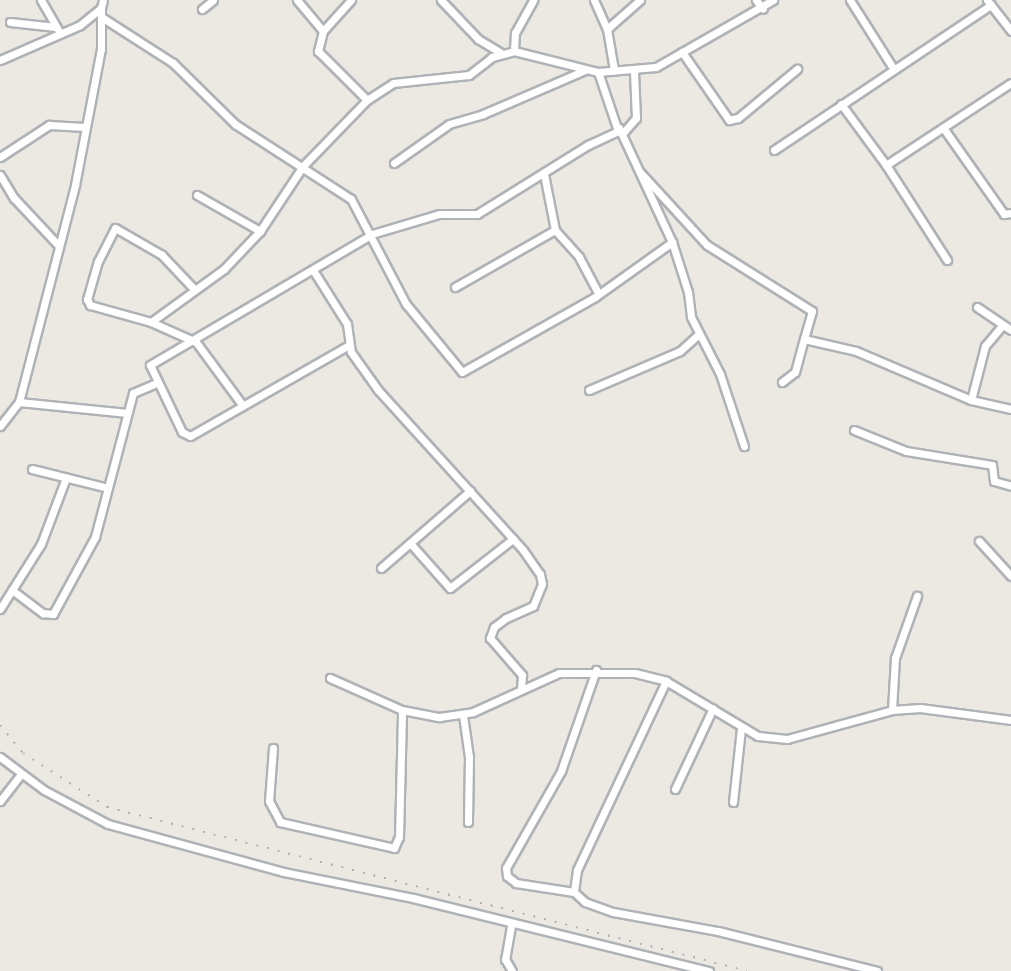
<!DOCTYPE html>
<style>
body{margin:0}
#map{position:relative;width:1011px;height:971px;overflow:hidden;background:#ebe9e2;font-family:"Archivo Narrow",sans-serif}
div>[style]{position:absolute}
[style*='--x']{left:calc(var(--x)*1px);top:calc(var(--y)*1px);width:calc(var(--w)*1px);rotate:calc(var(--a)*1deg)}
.roads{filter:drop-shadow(2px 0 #afb2b6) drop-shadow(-2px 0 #afb2b6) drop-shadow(0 2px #afb2b6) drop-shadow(0 -2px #afb2b6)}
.minor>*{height:7px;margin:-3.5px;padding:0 3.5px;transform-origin:3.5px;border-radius:3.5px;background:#fff}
.rail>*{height:2px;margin-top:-1px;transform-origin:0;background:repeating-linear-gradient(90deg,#b0b1b1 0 2px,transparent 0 11px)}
span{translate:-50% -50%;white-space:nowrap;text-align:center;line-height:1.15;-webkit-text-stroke:5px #fff;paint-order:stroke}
</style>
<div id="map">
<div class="roads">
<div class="minor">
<div style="--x:41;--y:0;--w:34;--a:60"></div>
<div style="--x:297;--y:0;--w:40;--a:50"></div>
<div style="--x:351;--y:0;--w:42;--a:132.1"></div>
<div style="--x:323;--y:31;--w:21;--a:104"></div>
<div style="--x:318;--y:51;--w:69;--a:45"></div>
<div style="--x:367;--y:100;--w:31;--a:-33"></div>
<div style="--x:393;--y:83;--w:76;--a:-6"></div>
<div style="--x:469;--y:75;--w:29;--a:-38"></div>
<div style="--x:492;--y:57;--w:23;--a:-15"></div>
<div style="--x:514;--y:51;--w:87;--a:14"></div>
<div style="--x:598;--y:72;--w:58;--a:-4.9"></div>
<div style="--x:656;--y:67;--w:135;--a:-29.8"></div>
<div style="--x:441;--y:0;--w:54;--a:46.5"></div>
<div style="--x:478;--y:39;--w:27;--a:31"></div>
<div style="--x:594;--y:0;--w:32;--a:66"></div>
<div style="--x:607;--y:29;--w:42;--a:80.3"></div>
<div style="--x:756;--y:0;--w:11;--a:52"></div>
<div style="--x:850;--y:0;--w:80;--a:57.7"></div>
<div style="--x:987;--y:0;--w:39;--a:52"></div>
<div style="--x:202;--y:9;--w:14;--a:-39"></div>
<div style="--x:103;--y:18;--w:83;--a:32.7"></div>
<div style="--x:173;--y:63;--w:87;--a:44.5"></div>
<div style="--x:235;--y:124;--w:138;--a:32.9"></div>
<div style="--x:351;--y:199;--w:119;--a:62.4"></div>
<div style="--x:406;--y:304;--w:88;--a:50.5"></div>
<div style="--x:462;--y:372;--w:153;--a:-29.4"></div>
<div style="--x:595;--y:297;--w:95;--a:-35.5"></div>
<div style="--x:10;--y:22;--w:46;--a:6.2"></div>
<div style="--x:607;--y:29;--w:44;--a:-41.3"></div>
<div style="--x:514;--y:51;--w:18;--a:-87"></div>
<div style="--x:515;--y:33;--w:38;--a:-61"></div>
<div style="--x:682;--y:52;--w:83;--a:55.3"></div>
<div style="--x:729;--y:120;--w:9;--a:-13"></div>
<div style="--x:738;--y:118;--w:77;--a:-39.7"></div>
<div style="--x:0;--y:60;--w:87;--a:-23.6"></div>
<div style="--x:80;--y:25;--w:27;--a:-39"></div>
<div style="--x:101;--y:8;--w:8;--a:-76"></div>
<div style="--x:841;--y:104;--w:76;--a:53.6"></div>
<div style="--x:886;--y:165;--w:149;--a:-33.3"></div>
<div style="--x:619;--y:128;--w:126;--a:65.1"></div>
<div style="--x:672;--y:242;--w:52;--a:72.3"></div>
<div style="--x:688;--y:292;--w:25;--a:83"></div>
<div style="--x:691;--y:317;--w:64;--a:63"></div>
<div style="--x:720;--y:374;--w:76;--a:71.6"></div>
<div style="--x:944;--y:129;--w:104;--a:54.8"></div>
<div style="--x:1004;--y:214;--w:7;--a:-8"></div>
<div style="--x:622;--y:134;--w:21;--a:-49"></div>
<div style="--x:636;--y:118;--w:46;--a:-92.5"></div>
<div style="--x:774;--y:150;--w:261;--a:-33.8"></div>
<div style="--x:0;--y:157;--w:59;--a:-33.1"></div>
<div style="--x:49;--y:125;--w:36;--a:3"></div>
<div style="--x:394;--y:163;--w:67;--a:-35.3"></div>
<div style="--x:449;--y:124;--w:35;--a:-16"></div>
<div style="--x:483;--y:114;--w:111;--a:-23.3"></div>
<div style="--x:886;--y:165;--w:113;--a:57.3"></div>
<div style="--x:640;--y:172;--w:99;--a:47.5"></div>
<div style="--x:707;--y:245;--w:124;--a:32.2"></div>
<div style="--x:812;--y:311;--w:29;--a:106"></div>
<div style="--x:804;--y:339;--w:53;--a:13"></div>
<div style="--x:856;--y:351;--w:125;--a:23.1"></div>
<div style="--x:971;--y:400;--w:41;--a:12.7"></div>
<div style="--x:544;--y:174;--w:57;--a:78.9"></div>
<div style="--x:555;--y:230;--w:36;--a:48"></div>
<div style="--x:579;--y:257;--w:40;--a:62"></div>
<div style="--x:0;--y:175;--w:27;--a:59"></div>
<div style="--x:14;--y:198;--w:64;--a:46.9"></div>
<div style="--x:197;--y:195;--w:73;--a:29.7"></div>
<div style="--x:313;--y:270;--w:64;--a:57.8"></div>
<div style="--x:347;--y:324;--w:28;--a:82"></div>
<div style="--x:351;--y:352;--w:47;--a:54.6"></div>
<div style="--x:378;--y:390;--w:216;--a:47.8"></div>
<div style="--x:523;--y:550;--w:29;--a:55"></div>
<div style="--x:540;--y:574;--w:10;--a:79"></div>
<div style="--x:542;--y:584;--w:24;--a:112"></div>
<div style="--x:533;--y:606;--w:30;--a:156"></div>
<div style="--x:506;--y:618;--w:15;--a:143"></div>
<div style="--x:494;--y:627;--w:12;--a:110"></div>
<div style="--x:490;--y:638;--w:49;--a:49.1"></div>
<div style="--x:522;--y:675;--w:15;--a:94"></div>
<div style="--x:455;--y:287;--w:115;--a:-29.7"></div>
<div style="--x:194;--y:289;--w:47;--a:-133.3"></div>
<div style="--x:162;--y:255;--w:54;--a:-150.1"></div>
<div style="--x:115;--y:228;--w:37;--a:117"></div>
<div style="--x:98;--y:261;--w:40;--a:106"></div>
<div style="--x:87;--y:299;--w:7;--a:63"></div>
<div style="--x:90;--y:305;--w:63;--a:15.6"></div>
<div style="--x:151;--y:322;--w:49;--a:24"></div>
<div style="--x:196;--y:342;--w:79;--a:53.7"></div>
<div style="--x:977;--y:307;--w:41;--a:34.1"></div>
<div style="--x:151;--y:322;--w:90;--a:-36"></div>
<div style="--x:224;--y:269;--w:52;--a:-46.5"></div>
<div style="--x:260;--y:231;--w:78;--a:-56.5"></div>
<div style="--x:303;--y:166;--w:92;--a:-45.9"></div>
<div style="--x:349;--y:345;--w:183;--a:150.2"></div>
<div style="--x:190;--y:436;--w:9;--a:-153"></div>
<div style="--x:182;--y:432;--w:74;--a:-115.5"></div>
<div style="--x:150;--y:365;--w:258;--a:-30.5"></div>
<div style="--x:372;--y:234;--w:70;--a:-16.6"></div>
<div style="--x:439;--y:214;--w:38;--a:0"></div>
<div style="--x:477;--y:214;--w:131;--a:-31.9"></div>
<div style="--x:588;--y:145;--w:33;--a:-25"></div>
<div style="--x:618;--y:131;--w:62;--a:-108.7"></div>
<div style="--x:782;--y:382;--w:16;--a:-38"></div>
<div style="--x:795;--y:372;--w:34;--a:-75"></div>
<div style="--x:589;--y:390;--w:99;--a:-23.2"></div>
<div style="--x:680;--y:351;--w:24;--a:-42"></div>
<div style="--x:971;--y:400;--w:56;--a:-75.5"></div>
<div style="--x:985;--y:346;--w:26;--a:-50"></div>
<div style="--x:19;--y:402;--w:109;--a:5.8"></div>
<div style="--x:0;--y:426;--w:31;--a:-52"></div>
<div style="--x:19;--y:402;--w:224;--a:-75.5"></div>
<div style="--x:75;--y:185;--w:138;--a:-79.2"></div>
<div style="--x:101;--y:49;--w:41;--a:-90"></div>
<div style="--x:854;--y:430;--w:56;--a:22"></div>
<div style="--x:906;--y:451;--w:87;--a:9.2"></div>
<div style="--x:992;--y:465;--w:16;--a:83"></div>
<div style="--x:994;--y:481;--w:18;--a:16"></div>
<div style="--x:32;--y:469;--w:78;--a:14"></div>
<div style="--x:979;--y:541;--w:47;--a:47.6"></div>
<div style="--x:410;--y:543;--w:60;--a:48.4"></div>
<div style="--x:450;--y:588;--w:80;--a:-37.9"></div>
<div style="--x:381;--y:568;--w:118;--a:-40.9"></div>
<div style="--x:12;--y:590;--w:39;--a:37"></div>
<div style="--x:43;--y:613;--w:10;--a:6"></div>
<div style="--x:53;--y:614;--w:88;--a:-61.4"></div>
<div style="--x:95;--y:537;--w:149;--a:-75.2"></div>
<div style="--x:133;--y:393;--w:26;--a:-23"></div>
<div style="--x:0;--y:609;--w:77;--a:-57.8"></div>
<div style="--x:41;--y:544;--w:71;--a:-69.3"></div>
<div style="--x:330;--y:678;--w:79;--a:24"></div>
<div style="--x:402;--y:710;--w:38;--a:11"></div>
<div style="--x:439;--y:717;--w:34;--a:-8"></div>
<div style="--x:473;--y:712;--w:94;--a:-24.4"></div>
<div style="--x:559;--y:673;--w:76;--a:0"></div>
<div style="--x:635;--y:673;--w:32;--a:14"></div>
<div style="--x:666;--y:681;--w:107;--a:30.9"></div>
<div style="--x:758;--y:736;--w:29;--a:6"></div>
<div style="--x:787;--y:739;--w:109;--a:-15.4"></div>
<div style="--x:892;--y:710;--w:28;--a:-4"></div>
<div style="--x:920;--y:708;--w:92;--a:7.5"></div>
<div style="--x:666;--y:681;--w:209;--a:115.2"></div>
<div style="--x:577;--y:870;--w:22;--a:98"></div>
<div style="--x:574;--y:892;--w:15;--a:42"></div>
<div style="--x:585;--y:902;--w:30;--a:20"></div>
<div style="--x:613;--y:912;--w:107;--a:10.3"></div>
<div style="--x:718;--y:931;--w:164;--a:14.1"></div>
<div style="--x:892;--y:710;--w:52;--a:-86.7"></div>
<div style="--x:895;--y:658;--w:66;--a:-70.5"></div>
<div style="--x:463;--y:715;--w:42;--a:81.9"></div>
<div style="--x:469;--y:757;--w:65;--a:90.9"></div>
<div style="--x:273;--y:748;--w:53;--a:94.3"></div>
<div style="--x:269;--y:801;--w:24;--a:62"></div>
<div style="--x:280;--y:822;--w:117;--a:12.8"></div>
<div style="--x:394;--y:848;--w:12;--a:-66"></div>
<div style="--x:399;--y:837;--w:127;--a:-88.6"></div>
<div style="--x:0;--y:757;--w:55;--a:36.9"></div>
<div style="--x:44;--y:790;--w:72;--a:28"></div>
<div style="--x:108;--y:824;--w:182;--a:15.3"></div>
<div style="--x:284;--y:872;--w:132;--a:11.4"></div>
<div style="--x:413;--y:898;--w:305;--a:13.9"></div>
<div style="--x:675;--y:789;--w:89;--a:-64.9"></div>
<div style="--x:0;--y:801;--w:34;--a:-52"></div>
<div style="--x:733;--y:802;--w:74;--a:-83.8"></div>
<div style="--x:574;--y:892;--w:59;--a:-171.2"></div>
<div style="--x:516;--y:883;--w:11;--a:-142"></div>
<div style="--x:507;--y:876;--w:8;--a:-97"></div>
<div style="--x:506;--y:868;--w:112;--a:-60.4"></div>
<div style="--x:561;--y:771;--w:107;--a:-70.9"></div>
<div style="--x:511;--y:926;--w:34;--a:100"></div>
<div style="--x:505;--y:959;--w:14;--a:60"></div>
</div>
</div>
<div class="rail">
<div style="--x:0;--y:725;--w:36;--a:51"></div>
<div style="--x:23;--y:753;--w:100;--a:32.7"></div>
<div style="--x:107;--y:807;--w:661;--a:14.37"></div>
</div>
</div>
